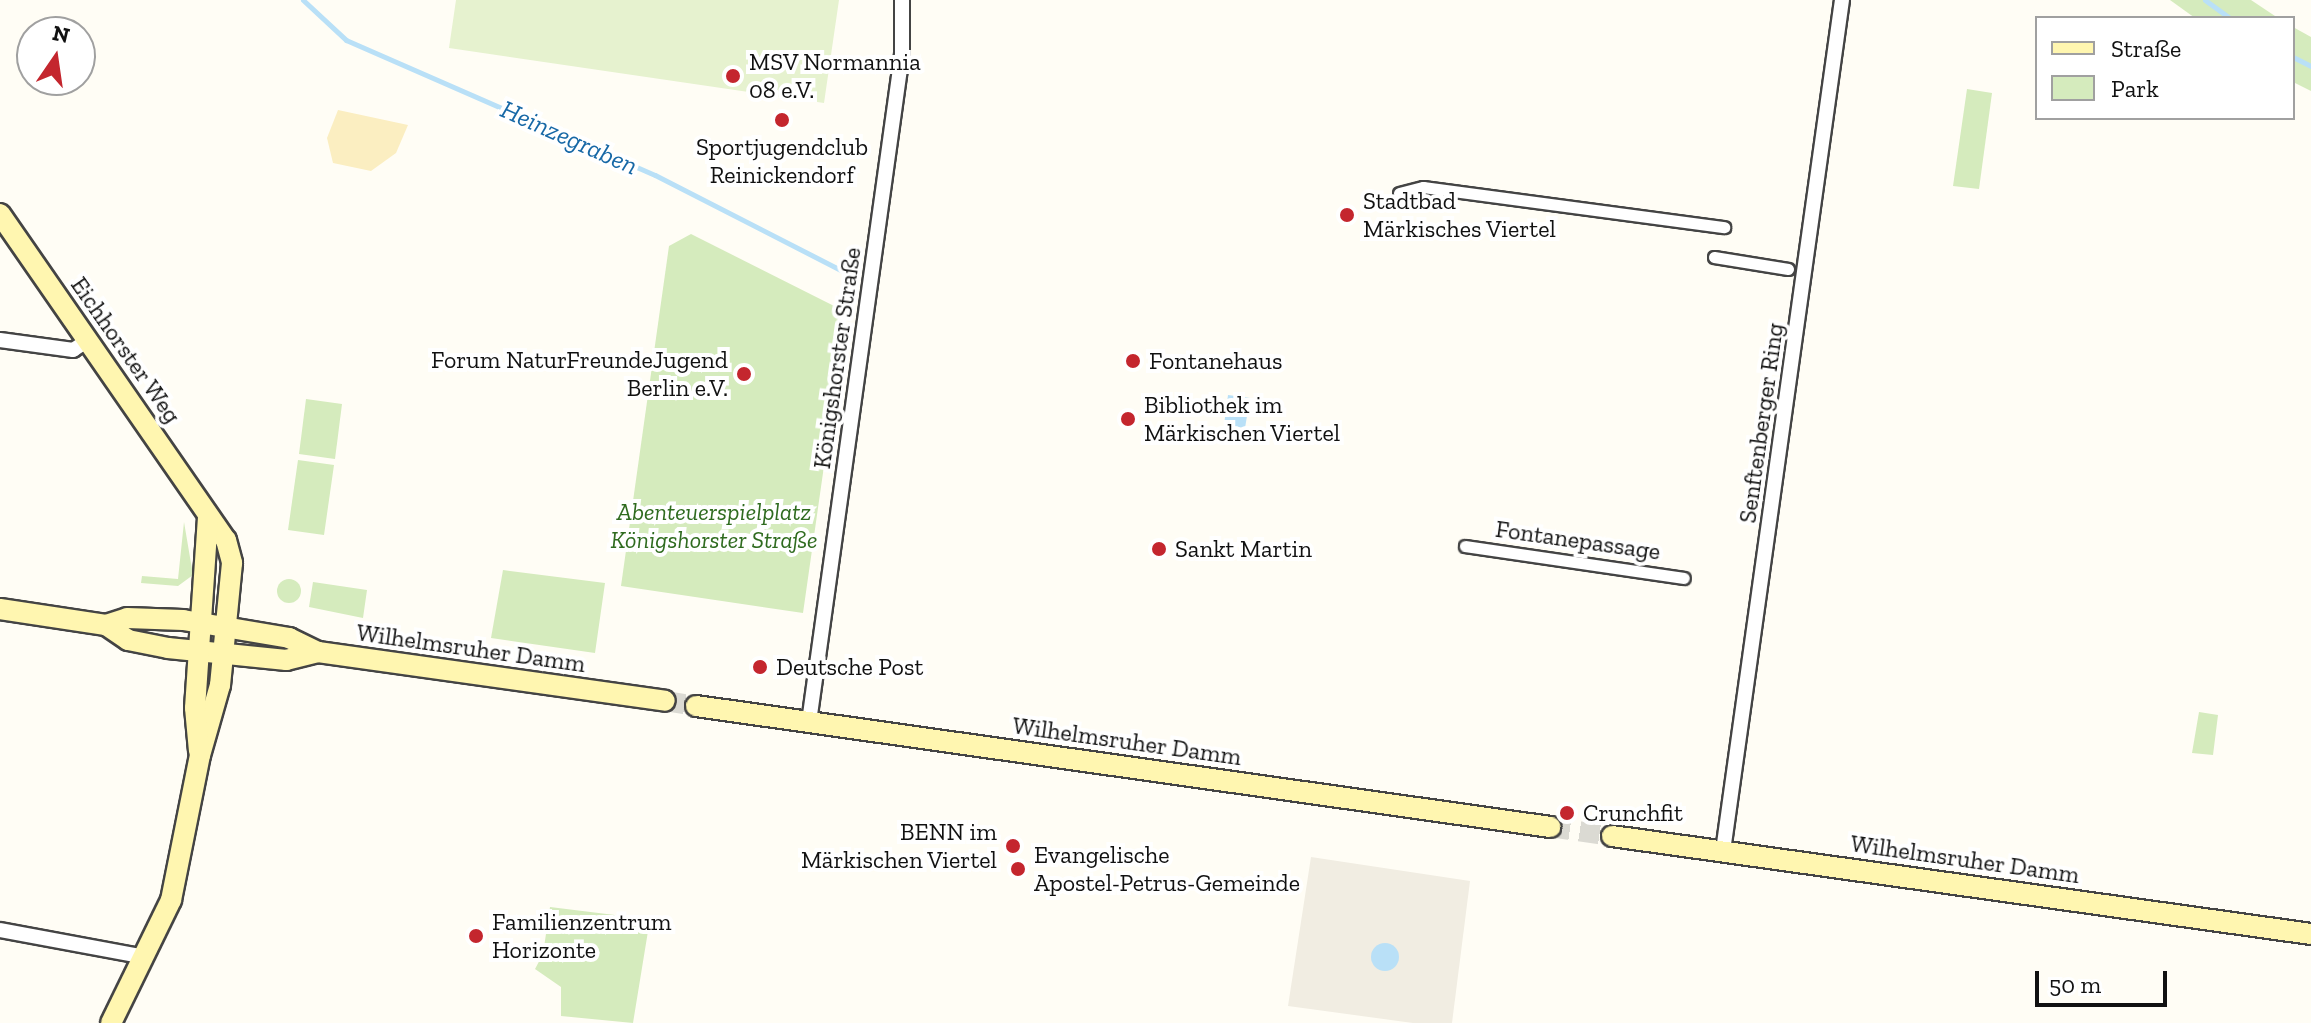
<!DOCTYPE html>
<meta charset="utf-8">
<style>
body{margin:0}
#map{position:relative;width:2311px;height:1023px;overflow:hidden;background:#fffdf5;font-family:"Zilla Slab",serif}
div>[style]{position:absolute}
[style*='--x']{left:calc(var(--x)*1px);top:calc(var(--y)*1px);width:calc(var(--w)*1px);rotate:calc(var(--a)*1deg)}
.green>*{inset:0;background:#d5ebbd}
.round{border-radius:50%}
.sand>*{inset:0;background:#fbeec1}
.pitch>*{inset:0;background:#e6f2cf}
.plaza>*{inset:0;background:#f1ede2}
.water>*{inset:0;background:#b9e0f7}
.stream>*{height:5px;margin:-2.5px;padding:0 2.5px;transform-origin:2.5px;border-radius:2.5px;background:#b9e0f7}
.secondary-tunnel>*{height:20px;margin-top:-10px;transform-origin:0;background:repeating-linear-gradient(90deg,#dbdad3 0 20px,transparent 0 30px)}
.roads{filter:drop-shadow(2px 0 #444) drop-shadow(-2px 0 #444) drop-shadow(0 2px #444) drop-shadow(0 -2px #444)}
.pedestrian>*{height:11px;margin:-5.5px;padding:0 5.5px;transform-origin:5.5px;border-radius:5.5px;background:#fff}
.minor>*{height:14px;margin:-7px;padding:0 7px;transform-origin:7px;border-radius:7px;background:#fff}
.secondary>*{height:20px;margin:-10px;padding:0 10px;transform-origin:10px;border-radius:10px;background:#fff6b0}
.dots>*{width:22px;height:22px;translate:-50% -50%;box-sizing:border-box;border:4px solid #fff;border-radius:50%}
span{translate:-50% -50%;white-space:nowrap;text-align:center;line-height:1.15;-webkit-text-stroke:8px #fff;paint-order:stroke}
.poi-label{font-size:24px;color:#111}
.left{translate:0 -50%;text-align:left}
.right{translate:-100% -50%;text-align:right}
.street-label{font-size:24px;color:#111}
.park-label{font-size:24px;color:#2f6b1f;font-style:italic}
.water-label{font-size:26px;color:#1768a6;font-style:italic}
.legend{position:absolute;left:2035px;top:16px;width:260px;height:104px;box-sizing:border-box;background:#fff;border:2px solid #a0a0a0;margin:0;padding:10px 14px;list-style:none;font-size:24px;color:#111}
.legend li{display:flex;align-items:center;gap:16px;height:40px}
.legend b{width:40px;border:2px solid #a0a0a0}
.north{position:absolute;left:16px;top:16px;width:80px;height:80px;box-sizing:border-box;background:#fff;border:2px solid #a0a0a0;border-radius:50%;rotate:13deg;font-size:22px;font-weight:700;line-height:32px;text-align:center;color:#111}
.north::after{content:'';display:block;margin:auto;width:28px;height:36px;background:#c4262e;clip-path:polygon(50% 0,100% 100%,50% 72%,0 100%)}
.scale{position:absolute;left:2035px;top:971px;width:132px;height:36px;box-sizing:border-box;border:4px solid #111;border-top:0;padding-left:10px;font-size:24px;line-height:28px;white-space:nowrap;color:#111;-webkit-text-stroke:6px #fff;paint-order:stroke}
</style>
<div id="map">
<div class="green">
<div style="clip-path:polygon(2170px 0,2251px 0,2278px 18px,2195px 18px)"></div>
<div style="clip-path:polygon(2293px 27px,2311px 37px,2311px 91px,2293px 82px)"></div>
<div style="clip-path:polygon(1967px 89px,1992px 93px,1979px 189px,1953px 186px)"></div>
<div style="clip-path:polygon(691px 234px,846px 312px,803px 613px,621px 586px,669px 246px)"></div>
<div style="clip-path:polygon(306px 399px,342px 404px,335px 459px,299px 454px)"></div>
<div style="clip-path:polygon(298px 460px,334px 465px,324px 535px,288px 530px)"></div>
<div style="clip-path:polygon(184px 522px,193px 575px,178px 586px,141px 583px,142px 576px,178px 579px)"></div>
<div style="clip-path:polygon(503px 570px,605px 583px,595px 653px,491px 638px)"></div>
<div class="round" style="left:277px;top:579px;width:24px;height:24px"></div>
<div style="clip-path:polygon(313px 582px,367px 590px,363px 618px,309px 607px)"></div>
<div style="clip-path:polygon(2199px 712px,2218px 715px,2213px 755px,2192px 753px)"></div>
<div style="clip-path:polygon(550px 907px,631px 917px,630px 922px,649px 925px,633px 1023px,561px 1016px,561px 987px,535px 969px,543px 954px)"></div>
</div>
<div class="sand">
<div style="clip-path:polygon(338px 110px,408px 125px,396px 153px,371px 171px,333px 163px,327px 138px)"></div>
</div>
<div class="pitch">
<div style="clip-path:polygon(456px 0,839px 0,824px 103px,449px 48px)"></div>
</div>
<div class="plaza">
<div style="clip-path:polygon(1311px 857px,1470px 881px,1452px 1023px,1413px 1023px,1288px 1006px)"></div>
</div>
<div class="water">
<div style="clip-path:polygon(1228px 395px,1250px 398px,1245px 428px,1224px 425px)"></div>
<div class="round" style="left:1371px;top:943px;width:28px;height:28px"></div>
</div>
<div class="stream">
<div style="--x:303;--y:0;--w:59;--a:42.9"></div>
<div style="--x:346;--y:40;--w:337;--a:23.6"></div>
<div style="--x:655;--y:175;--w:209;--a:27.1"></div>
<div style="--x:2205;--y:0;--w:31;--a:36"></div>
<div style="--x:2293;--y:57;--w:20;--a:27"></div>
</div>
<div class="secondary-tunnel">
<div style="--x:665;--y:701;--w:31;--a:9"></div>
<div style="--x:1550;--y:827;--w:63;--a:8.3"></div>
</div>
<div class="roads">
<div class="pedestrian">
<div style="--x:1399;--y:193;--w:25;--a:-14"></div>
<div style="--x:1423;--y:187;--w:304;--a:7.6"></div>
<div style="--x:1714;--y:257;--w:75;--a:9.2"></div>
<div style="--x:1465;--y:546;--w:221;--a:8.3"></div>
</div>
<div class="minor">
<div style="--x:0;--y:340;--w:74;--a:7.8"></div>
<div style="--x:73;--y:350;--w:17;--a:-33"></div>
<div style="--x:809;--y:722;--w:674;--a:-82.07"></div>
<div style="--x:902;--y:54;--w:54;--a:-90"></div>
<div style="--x:1723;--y:851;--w:859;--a:-82.04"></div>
<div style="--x:0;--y:930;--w:147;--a:10.5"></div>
</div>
<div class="secondary">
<div style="--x:0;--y:214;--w:397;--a:55.3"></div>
<div style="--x:226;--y:540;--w:24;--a:75"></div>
<div style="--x:232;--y:563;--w:123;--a:95.6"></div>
<div style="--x:220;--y:685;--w:73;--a:105.9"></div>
<div style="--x:200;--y:755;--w:148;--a:101.3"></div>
<div style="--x:171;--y:900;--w:137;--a:116"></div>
<div style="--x:0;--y:609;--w:107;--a:8.6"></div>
<div style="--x:106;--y:625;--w:22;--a:-18"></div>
<div style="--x:127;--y:618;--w:56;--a:2"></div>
<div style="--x:183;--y:620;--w:108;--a:9.6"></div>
<div style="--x:289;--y:638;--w:32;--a:26"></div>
<div style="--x:318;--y:652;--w:350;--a:8"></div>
<div style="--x:106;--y:625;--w:27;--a:34"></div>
<div style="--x:128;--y:640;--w:41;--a:11.3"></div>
<div style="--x:168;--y:648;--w:119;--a:5.8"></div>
<div style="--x:286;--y:660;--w:33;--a:-14"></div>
<div style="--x:696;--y:706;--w:863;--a:8.06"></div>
<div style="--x:199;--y:751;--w:43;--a:-95.3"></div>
<div style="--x:195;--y:708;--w:192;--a:-86.1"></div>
<div style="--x:1612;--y:836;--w:706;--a:7.98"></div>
</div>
</div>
<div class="dots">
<div style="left:733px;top:76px;background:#c4262e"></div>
<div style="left:782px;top:120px;background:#c4262e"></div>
<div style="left:1347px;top:215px;background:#c4262e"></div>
<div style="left:1133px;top:361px;background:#c4262e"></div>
<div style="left:744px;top:374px;background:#c4262e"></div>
<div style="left:1128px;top:419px;background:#c4262e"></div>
<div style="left:1159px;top:549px;background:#c4262e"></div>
<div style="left:760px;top:667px;background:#c4262e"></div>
<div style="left:1567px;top:813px;background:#c4262e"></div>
<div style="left:1013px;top:846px;background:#c4262e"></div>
<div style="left:1018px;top:869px;background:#c4262e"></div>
<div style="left:476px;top:936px;background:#c4262e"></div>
</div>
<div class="poi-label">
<span class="left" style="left:749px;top:76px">MSV Normannia<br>08 e.V.</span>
<span style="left:782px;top:161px">Sportjugendclub<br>Reinickendorf</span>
<span class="left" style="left:1363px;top:215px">Stadtbad<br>Märkisches Viertel</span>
<span class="right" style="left:728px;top:374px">Forum NaturFreundeJugend<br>Berlin e.V.</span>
<span class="left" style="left:1149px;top:361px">Fontanehaus</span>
<span class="left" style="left:1144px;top:419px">Bibliothek im<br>Märkischen Viertel</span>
<span class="left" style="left:1175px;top:549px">Sankt Martin</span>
<span class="left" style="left:776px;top:667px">Deutsche Post</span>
<span class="left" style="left:1583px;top:813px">Crunchfit</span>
<span class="right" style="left:997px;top:846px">BENN im<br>Märkischen Viertel</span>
<span class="left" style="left:1034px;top:869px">Evangelische<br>Apostel-Petrus-Gemeinde</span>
<span class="left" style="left:492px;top:936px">Familienzentrum<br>Horizonte</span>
</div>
<div class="street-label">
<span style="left:126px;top:350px;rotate:55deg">Eichhorster Weg</span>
<span style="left:837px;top:358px;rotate:-82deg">Königshorster Straße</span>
<span style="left:1761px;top:423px;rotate:-82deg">Senftenberger Ring</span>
<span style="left:1578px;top:540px;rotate:8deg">Fontanepassage</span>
<span style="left:471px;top:648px;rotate:8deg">Wilhelmsruher Damm</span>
<span style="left:1127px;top:741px;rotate:8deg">Wilhelmsruher Damm</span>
<span style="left:1965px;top:859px;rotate:8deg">Wilhelmsruher Damm</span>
</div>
<div class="park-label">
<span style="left:714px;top:526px">Abenteuerspielplatz<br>Königshorster Straße</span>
</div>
<div class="water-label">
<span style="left:569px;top:138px;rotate:24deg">Heinzegraben</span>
</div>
<ul class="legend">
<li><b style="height:10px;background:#fff6b0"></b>Straße</li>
<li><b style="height:22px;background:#d5ebbd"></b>Park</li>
</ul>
<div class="north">N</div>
<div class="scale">50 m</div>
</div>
